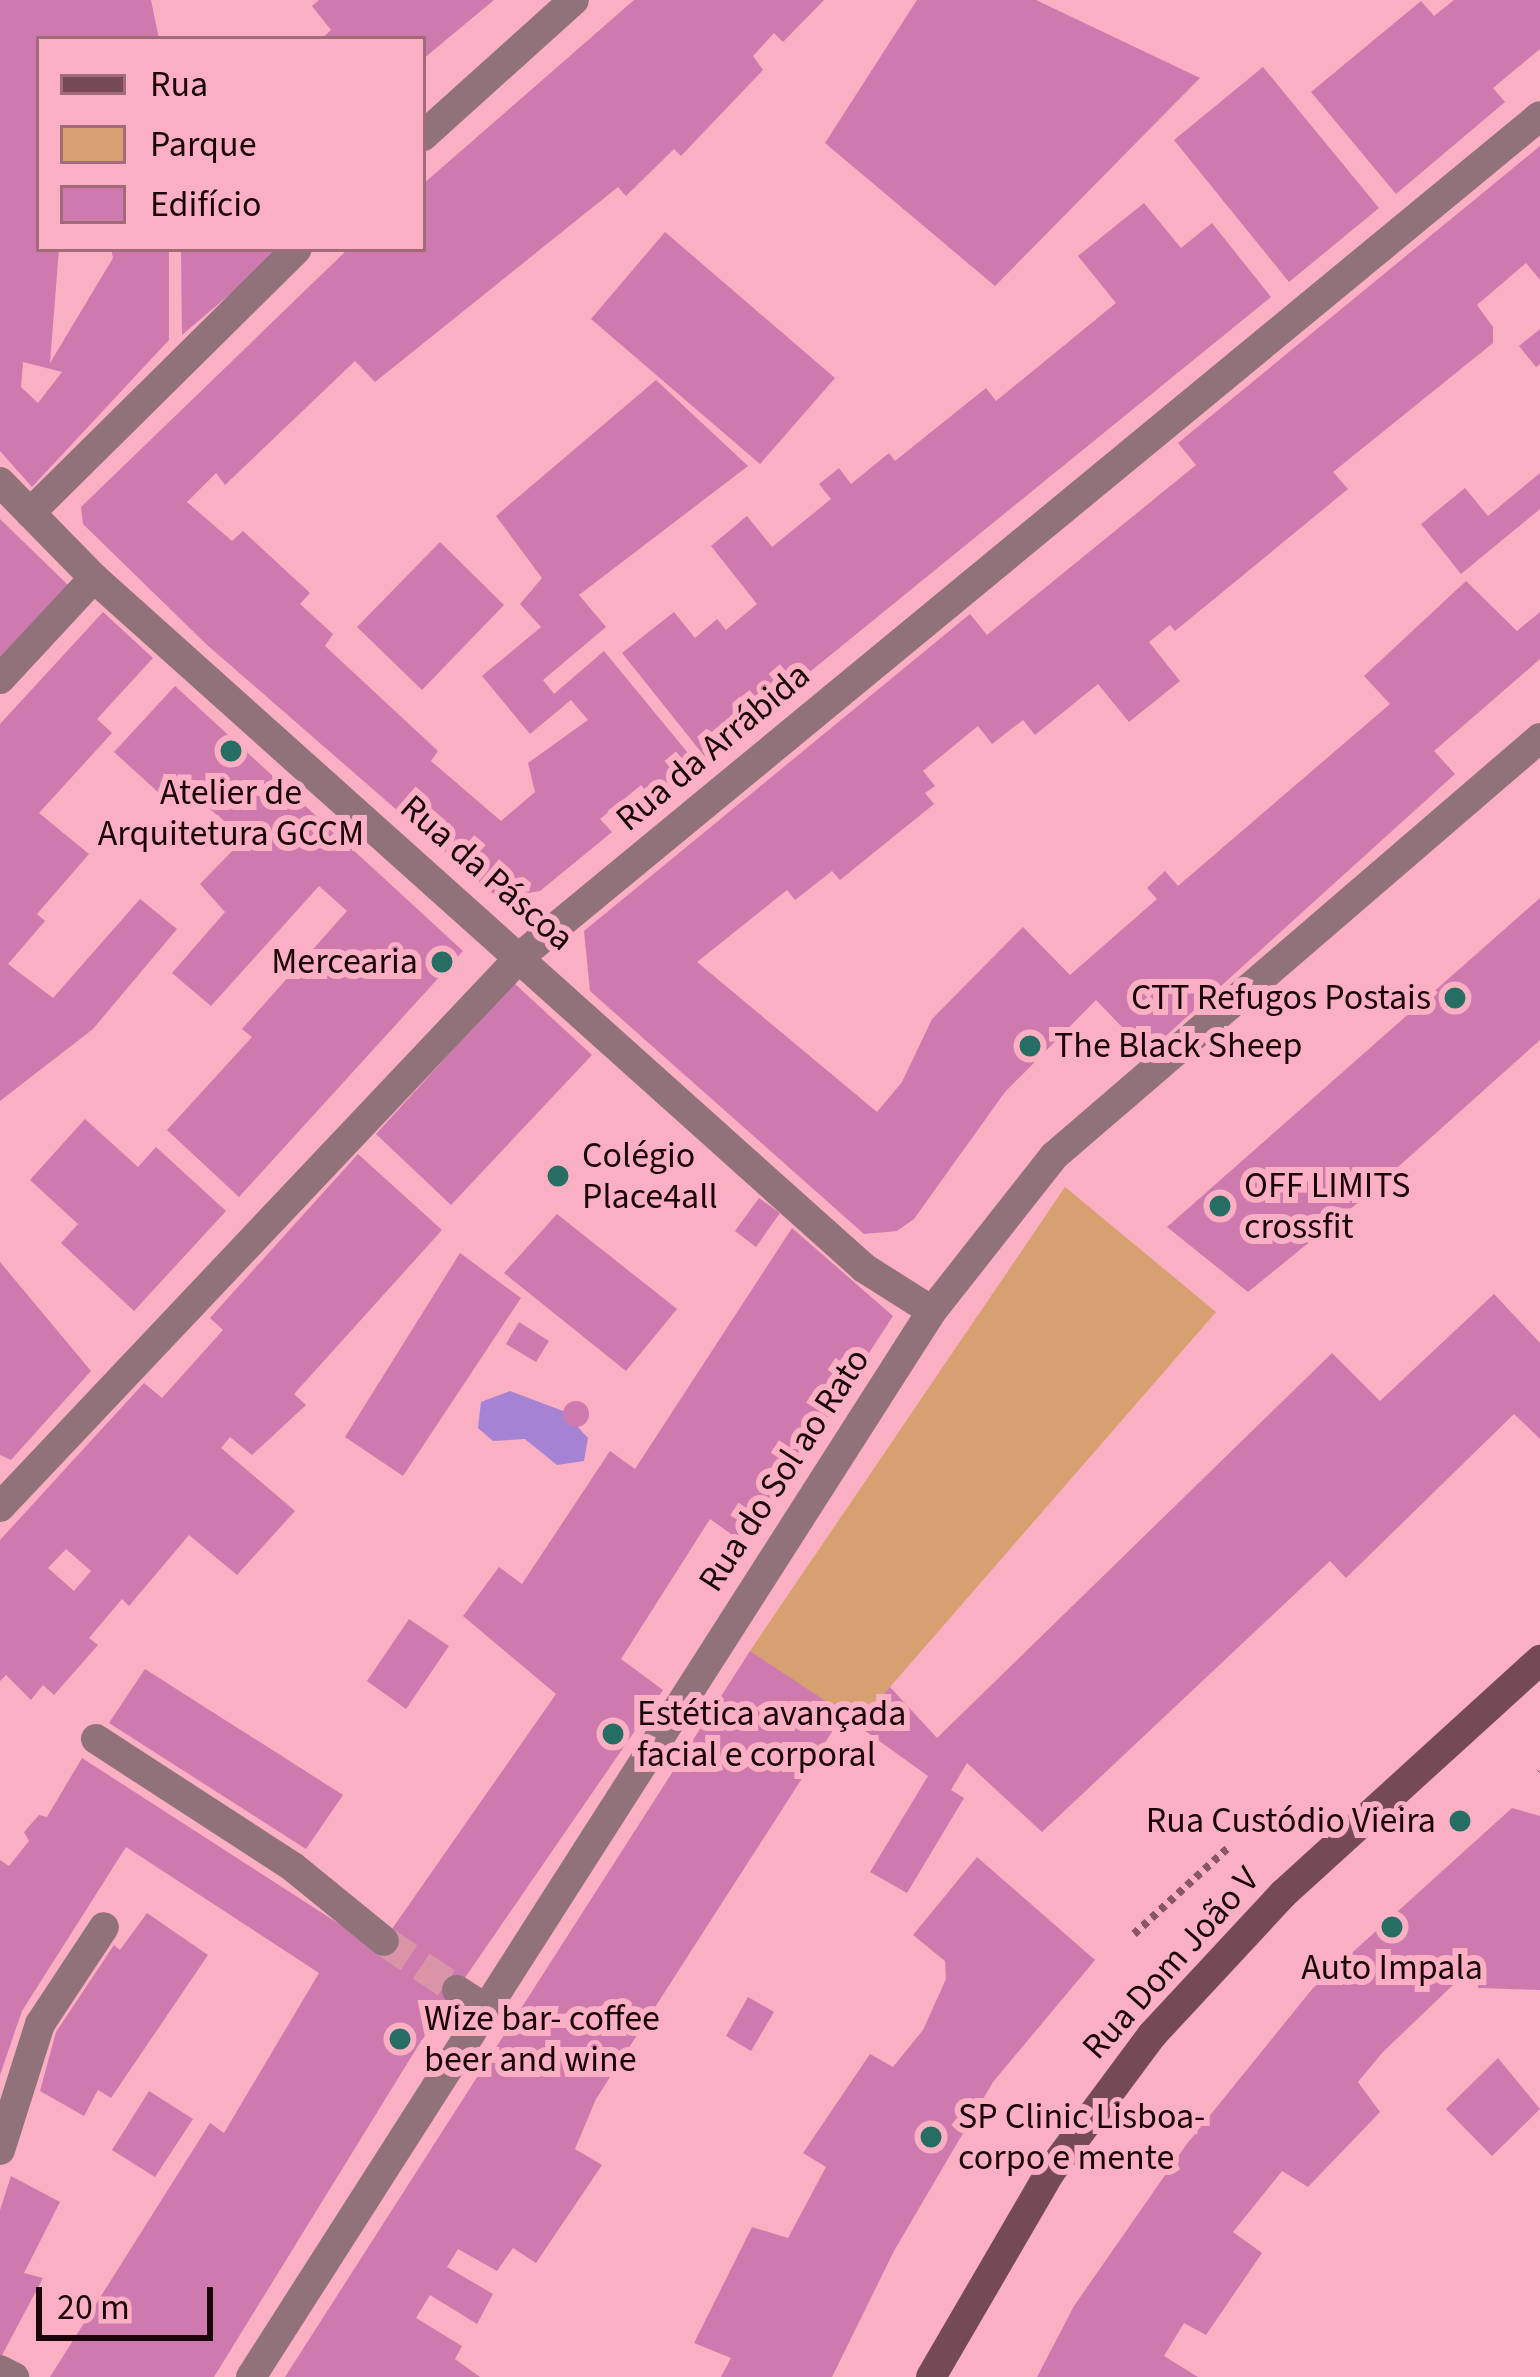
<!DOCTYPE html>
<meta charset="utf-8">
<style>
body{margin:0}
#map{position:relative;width:1540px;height:2377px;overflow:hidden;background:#faafc2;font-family:"Source Sans 3",sans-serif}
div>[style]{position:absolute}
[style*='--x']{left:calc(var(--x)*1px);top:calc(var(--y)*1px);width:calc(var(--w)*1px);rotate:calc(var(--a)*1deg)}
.green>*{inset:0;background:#d6a070}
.water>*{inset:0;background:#a582d4}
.building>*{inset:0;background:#cf7aaf}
.round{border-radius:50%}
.pedestrian-tunnel>*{height:30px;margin-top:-15px;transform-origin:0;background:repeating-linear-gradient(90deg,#d995a7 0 30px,transparent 0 45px)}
.path>*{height:8px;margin-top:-4px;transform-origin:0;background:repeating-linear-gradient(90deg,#885764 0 6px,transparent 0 12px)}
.pedestrian>*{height:30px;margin:-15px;padding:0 15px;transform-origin:15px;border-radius:15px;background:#92727a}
.minor>*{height:30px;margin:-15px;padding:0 15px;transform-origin:15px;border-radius:15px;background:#92727a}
.secondary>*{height:30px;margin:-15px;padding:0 15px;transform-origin:15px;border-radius:15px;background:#764a55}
.dots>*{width:33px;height:33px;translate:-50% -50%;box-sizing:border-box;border:6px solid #faafc2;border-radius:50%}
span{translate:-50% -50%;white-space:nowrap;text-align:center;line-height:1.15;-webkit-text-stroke:12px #faafc2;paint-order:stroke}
.street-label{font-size:36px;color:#1c040b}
.poi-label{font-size:36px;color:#1c040b}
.right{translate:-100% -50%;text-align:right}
.left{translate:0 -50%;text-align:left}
.legend{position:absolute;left:36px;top:36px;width:390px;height:216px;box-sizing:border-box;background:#faafc2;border:3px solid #a16b79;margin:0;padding:15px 21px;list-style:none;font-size:36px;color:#1c040b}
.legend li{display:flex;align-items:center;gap:24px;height:60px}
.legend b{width:60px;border:3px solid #a16b79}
.scale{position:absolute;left:36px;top:2287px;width:177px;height:54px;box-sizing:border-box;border:6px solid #1c040b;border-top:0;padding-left:15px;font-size:36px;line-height:42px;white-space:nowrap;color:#1c040b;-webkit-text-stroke:9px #faafc2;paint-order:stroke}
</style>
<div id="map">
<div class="green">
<div style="clip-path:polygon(1065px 1187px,1216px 1312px,857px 1725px,750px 1651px)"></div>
</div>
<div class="water">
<div style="clip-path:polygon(510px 1391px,563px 1411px,588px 1438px,584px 1461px,557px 1465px,525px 1439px,493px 1441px,478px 1428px,481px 1402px)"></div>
</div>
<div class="building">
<div style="clip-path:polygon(evenodd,0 0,151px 0,159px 39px,39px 39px,39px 249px,59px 249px,50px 363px,113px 258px,111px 249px,169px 249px,169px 340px,32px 487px,0 451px,0 0,23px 362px,62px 372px,38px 403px,21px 387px,23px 362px)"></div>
<div style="clip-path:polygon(319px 0,494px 0,423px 59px,423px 39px,321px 39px,331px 30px,312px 6px)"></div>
<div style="clip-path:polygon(634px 0,824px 0,783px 42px,774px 33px,753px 56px,763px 70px,681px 156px,674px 149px,626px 196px,618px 187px,375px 382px,355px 361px,225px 485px,216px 473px,187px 502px,232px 541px,243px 531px,310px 593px,300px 604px,333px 634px,325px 646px,438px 751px,431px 761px,501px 821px,535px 792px,528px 763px,588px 720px,571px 700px,530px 734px,482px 676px,541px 627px,520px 604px,542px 578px,496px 516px,656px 380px,748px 466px,579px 595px,606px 627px,543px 680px,554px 694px,604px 651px,697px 764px,652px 799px,641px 785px,600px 819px,612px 832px,540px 891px,498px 898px,206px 644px,83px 524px,81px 507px,348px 249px,423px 249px,423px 184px)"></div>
<div style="clip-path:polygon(917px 0,1036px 0,1200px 78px,995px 286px,825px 143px)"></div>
<div style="clip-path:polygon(1454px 0,1540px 0,1540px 49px,1493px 88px,1505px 102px,1396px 194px,1311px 92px,1421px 1px,1434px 16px)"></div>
<div style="clip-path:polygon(1263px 67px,1379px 208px,1289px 282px,1174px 140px)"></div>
<div style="clip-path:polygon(1540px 146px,1540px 280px,1526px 263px,1477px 305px,1493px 327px,1493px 343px,1333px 472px,1348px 489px,1175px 631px,1170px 625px,1149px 642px,1180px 681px,1129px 722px,1098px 684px,1035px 735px,1023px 720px,992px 744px,978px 726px,923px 771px,935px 786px,925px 793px,934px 804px,840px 880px,832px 871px,795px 900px,787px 890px,697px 962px,877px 1112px,902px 1082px,932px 1019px,1023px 927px,1070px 975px,1157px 899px,1147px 888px,1165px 871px,1178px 886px,1390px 704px,1364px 676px,1466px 581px,1517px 631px,1540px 612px,1540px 659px,1434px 751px,1455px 774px,1147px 1053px,1096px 1000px,1005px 1092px,914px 1219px,897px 1231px,864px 1234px,590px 991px,584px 931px,970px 614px,987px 635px,1196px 465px,1178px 443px)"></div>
<div style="clip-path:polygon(1144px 203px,1181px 248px,1212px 223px,1271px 297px,705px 757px,622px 653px,674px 612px,695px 638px,717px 619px,726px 630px,757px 604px,711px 546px,747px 516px,772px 547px,831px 499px,819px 484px,839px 468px,851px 484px,889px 453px,895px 461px,986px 388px,996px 401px,1116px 303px,1078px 256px)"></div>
<div style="clip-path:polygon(665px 232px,835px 378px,760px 464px,591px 319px)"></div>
<div style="clip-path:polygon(181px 249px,283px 249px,182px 335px)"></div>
<div style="clip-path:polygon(1540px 329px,1540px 364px,1536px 367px,1519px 346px)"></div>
<div style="clip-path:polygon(1540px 473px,1540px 509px,1461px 574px,1421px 524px,1465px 488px,1488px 516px)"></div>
<div style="clip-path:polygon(0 519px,68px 585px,0 659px)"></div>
<div style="clip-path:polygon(440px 542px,504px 605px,422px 690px,357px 627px)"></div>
<div style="clip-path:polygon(103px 612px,153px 658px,97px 719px,112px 733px,39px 813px,89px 854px,37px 914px,45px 921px,8px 964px,53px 998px,140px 899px,177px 929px,93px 1029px,0 1101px,0 724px)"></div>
<div style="clip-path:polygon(175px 686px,463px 951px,239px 1197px,167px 1130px,252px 1037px,242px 1029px,347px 911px,319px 886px,211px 1006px,172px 973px,225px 912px,200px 884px,245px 838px,172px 778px,159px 793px,114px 752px)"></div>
<div style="clip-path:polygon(1540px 898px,1540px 1040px,1360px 1201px,1248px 1292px,1167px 1227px)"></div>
<div style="clip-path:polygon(514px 983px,592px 1055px,451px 1205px,376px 1134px)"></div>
<div style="clip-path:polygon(85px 1119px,138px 1167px,156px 1147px,226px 1211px,134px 1311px,61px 1243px,78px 1224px,30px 1180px)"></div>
<div style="clip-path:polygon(evenodd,358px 1154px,442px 1230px,294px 1394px,306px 1405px,252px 1455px,230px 1437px,221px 1448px,295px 1511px,237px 1575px,189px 1535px,129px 1606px,122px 1599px,89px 1638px,98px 1645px,54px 1695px,43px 1685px,31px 1700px,6px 1675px,0 1681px,0 1540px,144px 1383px,162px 1398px,223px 1330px,210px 1318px,358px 1154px,66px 1549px,91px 1571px,74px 1591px,48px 1568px,66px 1549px)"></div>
<div style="clip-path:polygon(759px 1198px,780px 1213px,756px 1247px,735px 1231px)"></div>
<div style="clip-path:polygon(557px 1214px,677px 1309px,626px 1371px,504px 1273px)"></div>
<div style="clip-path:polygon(792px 1228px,893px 1316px,745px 1544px,710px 1519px,621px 1659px,663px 1690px,418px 2046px,214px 2377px,50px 2377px,210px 2123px,224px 2133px,319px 1973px,126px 1847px,22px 2011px,0 2075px,0 1860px,9px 1866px,29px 1841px,24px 1832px,39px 1815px,47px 1817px,82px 1758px,378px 1949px,556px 1694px,463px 1616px,499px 1567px,522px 1584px,610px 1451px,635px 1469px)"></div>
<div style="clip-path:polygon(460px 1253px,521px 1298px,403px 1476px,345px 1437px)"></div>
<div style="clip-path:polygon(0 1262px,91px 1371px,11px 1460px,0 1455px)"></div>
<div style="clip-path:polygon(1494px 1294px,1540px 1343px,1540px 1439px,1514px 1414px,1346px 1578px,1330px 1561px,1042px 1832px,967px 1763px,951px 1790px,964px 1798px,907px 1893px,870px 1872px,928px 1776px,857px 1725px,890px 1687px,937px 1738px,1332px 1353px,1380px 1401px)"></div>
<div style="clip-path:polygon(519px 1322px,549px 1341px,536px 1362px,506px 1344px)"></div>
<div class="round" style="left:563px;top:1401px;width:26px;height:26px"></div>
<div style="clip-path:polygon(409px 1619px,449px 1646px,406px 1709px,367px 1681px)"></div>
<div style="clip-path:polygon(750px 1651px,844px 1713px,596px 2099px,575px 2149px,602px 2165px,536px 2263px,513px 2248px,497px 2271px,458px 2249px,447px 2267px,493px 2294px,477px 2324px,430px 2295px,416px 2318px,462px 2346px,455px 2359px,480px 2377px,285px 2377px)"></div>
<div style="clip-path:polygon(145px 1669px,343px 1795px,306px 1849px,109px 1723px)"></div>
<div style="clip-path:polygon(1512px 1808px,1540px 1816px,1540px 1990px,1478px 1988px,1478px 1961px,1382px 2053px,1358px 2082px,1380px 2112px,1308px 2187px,1282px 2171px,1233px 2232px,1262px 2253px,1206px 2335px,1184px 2323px,1164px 2356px,1198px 2377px,1037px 2377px,1074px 2306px,1186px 2145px,1313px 1988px)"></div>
<div style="clip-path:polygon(977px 1857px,1095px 1960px,993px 2082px,894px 2251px,832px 2377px,721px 2377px,731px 2358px,694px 2343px,752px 2227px,788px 2238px,826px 2167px,803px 2153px,870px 2054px,893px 2067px,923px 2030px,946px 1979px,945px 1961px,913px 1935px)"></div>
<div style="clip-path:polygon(147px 1913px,208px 1955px,111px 2098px,98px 2090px,84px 2116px,40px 2091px,56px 2032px,114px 1945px,120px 1950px)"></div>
<div style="clip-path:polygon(748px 1997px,774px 2012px,751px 2051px,726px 2036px)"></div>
<div style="clip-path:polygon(1498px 2058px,1540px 2109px,1492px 2156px,1446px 2109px)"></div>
<div style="clip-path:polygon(149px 2091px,193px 2119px,155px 2177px,112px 2150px)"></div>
<div style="clip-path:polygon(11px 2176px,60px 2202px,24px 2273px,43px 2278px,0 2359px,0 2210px)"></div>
</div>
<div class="pedestrian-tunnel">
<div style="--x:384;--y:1941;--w:88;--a:33.9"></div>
</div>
<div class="path">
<div style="--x:1539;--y:1773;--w:1;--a:-45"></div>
<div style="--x:1134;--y:1934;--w:129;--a:-42.5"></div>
</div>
<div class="pedestrian">
<div style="--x:96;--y:1739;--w:235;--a:33"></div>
<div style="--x:293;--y:1867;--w:117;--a:39.1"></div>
<div style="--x:457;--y:1990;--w:35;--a:33"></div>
<div style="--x:0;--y:2150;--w:132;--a:-72.4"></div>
<div style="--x:40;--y:2024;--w:116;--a:-56.6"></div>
<div style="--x:0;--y:2370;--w:16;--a:27"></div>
</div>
<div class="minor">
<div style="--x:423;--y:136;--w:203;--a:-42"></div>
<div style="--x:0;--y:482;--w:134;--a:45.6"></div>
<div style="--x:94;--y:578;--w:1034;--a:41.86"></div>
<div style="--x:864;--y:1268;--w:80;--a:32.3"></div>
<div style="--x:30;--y:513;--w:375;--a:-44.7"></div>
<div style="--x:0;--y:679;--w:138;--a:-47.1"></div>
<div style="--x:0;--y:1507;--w:760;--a:-46.6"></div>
<div style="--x:522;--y:955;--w:1319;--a:-39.49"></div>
<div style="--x:251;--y:2377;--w:1265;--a:-57.43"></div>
<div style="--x:932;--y:1311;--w:197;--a:-51.8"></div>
<div style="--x:1054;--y:1156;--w:641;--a:-40.7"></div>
</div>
<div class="secondary">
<div style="--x:931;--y:2377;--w:238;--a:-59.8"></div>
<div style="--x:1051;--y:2171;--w:169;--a:-53.4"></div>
<div style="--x:1152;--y:2035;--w:192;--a:-47.1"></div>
<div style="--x:1283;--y:1894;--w:348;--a:-42.3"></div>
</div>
<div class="dots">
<div style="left:231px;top:751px;background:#266d63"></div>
<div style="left:442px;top:962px;background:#266d63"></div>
<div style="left:1455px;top:998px;background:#266d63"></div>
<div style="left:1030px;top:1046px;background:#266d63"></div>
<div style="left:558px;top:1176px;background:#266d63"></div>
<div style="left:1220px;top:1206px;background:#266d63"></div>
<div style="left:613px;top:1734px;background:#266d63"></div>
<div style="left:1460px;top:1821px;background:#266d63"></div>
<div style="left:1392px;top:1927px;background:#266d63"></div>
<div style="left:400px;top:2039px;background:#266d63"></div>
<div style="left:931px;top:2137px;background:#266d63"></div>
</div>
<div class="street-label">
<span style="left:713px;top:747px;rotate:-40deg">Rua da Arrábida</span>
<span style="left:487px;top:873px;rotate:41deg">Rua da Páscoa</span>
<span style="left:784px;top:1470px;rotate:-57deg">Rua do Sol ao Rato</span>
<span style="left:1171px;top:1963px;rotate:-48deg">Rua Dom João V</span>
</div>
<div class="poi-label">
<span style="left:231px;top:813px">Atelier de<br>Arquitetura GCCM</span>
<span class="right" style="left:418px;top:962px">Mercearia</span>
<span class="right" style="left:1431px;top:998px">CTT Refugos Postais</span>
<span class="left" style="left:1054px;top:1046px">The Black Sheep</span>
<span class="left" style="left:582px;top:1176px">Colégio<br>Place4all</span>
<span class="left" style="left:1244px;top:1206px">OFF LIMITS<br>crossfit</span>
<span class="left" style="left:637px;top:1734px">Estética avançada<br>facial e corporal</span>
<span class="right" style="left:1436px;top:1821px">Rua Custódio Vieira</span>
<span style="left:1392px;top:1968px">Auto Impala</span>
<span class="left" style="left:424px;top:2039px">Wize bar- coffee<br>beer and wine</span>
<span class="left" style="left:958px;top:2137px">SP Clinic Lisboa-<br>corpo e mente</span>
</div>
<ul class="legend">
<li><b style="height:15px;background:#764a55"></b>Rua</li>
<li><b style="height:33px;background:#d6a070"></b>Parque</li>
<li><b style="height:33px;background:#cf7aaf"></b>Edifício</li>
</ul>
<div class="scale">20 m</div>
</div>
